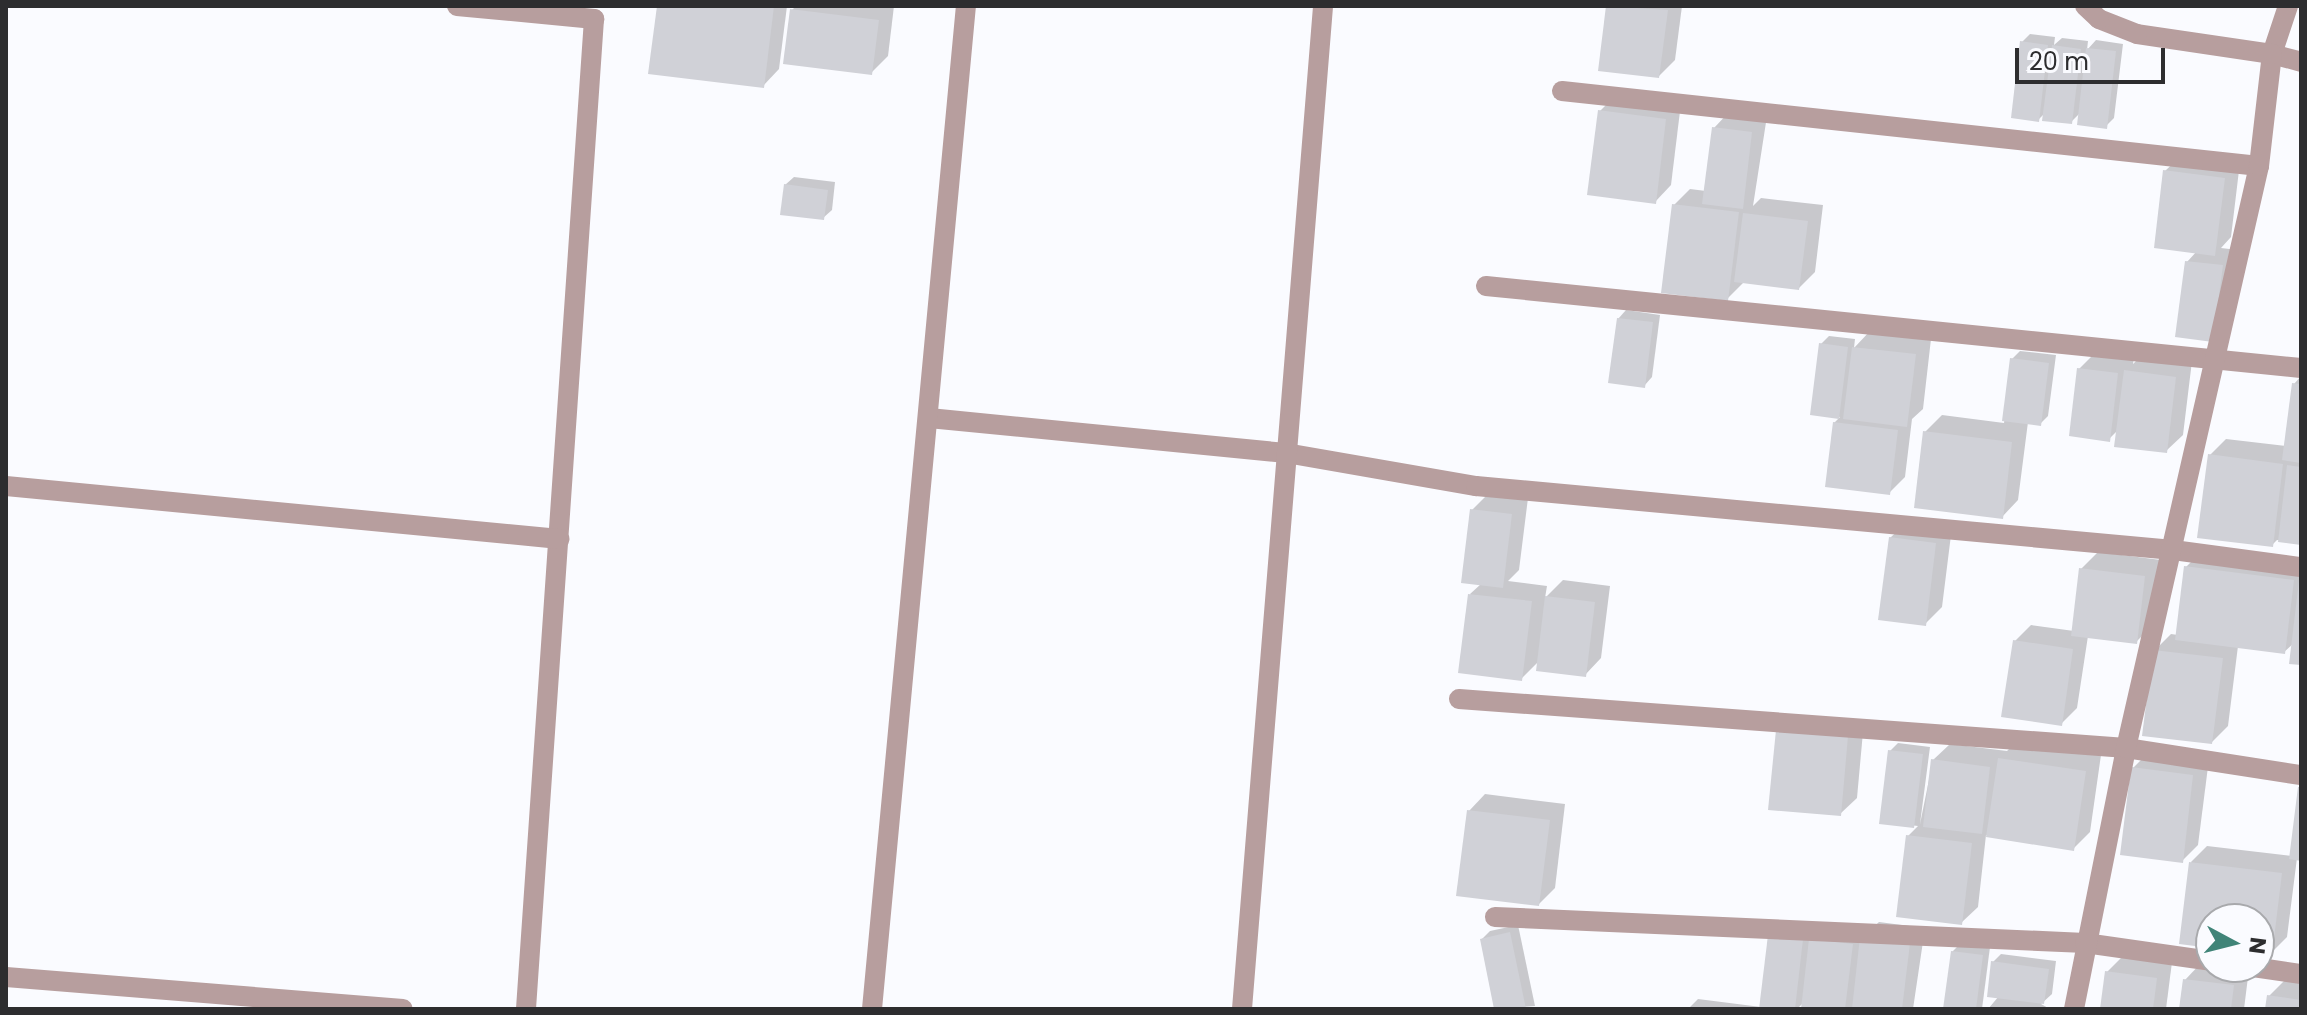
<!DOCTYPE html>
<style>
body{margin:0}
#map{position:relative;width:2307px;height:1015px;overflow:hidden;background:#fafbff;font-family:Poppins,sans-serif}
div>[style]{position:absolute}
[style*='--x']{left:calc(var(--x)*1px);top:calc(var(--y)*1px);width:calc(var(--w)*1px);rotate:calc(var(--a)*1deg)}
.shadow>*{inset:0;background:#0003}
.building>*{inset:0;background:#d0d1d7}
.minor>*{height:20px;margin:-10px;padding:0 10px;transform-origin:10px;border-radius:10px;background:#b79e9e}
span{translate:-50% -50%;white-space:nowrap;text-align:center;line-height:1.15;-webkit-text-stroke:6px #fafbff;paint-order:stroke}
.frame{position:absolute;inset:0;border:8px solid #2d2d2f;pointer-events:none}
.north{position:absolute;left:2195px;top:903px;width:80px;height:80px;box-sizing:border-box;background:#fafbff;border:2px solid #a8a9ac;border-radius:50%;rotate:97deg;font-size:22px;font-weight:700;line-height:32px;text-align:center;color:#2d2d2f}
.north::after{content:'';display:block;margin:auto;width:28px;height:36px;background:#408478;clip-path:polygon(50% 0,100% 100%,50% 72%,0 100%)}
.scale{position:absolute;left:2015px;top:48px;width:150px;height:36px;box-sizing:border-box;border:4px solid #2d2d2f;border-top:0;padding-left:10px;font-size:24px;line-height:28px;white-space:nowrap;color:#2d2d2f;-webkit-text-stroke:6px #fafbff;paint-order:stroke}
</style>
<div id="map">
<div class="shadow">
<div style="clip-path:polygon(659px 6px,787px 6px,779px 69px,763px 86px)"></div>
<div style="clip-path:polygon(796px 6px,894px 6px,888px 56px,871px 73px,792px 10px)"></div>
<div style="clip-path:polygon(1608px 6px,1682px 6px,1675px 60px,1659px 76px,1601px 69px)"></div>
<div style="clip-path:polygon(2030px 34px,2055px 37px,2054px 45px,2062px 38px,2088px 41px,2087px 50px,2096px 40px,2123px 44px,2114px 118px,2106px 126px,2080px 113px,2071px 122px,2045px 113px,2038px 120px,2022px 42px)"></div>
<div style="clip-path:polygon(1616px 95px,1681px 103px,1671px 185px,1655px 202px,1600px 111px)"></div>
<div style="clip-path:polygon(1730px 111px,1767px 116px,1753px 206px,1761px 198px,1823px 205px,1815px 272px,1799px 288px,1744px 282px,1727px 299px,1674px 205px,1690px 189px,1706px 191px,1714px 128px)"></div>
<div style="clip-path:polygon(2182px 155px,2240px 162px,2231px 237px,2221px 248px,2238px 250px,2229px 324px,2187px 262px,2197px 251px,2165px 171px)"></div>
<div style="clip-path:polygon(794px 177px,835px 182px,832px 210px,823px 218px,785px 185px)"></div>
<div style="clip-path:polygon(1626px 310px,1660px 315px,1652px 377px,1644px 386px,1618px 319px)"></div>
<div style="clip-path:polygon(1870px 331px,1931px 339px,1923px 409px,1912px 419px,1905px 477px,1889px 493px,1834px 423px,1840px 417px,1812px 413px,1821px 344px,1829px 336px,1855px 339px,1854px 348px)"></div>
<div style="clip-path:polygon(2020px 351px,2056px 355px,2048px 416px,2040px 424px,2028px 422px,2018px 500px,2002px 517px,1925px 432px,1942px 415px,2004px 423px,2012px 359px)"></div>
<div style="clip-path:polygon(2096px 352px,2134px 357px,2133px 364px,2142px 355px,2192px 361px,2183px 435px,2166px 451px,2118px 430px,2109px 439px,2079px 369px)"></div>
<div style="clip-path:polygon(2301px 376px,2301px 543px,2277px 540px,2272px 545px,2210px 455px,2226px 439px,2286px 446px,2294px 384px)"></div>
<div style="clip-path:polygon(1489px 493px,1528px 498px,1519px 570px,1508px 581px,1547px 586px,1545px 598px,1563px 580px,1610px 586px,1601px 658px,1585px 675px,1539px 661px,1521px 679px,1470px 594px,1481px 584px,1472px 510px)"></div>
<div style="clip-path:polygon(1907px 522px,1952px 527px,1942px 607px,1925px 624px,1890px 538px)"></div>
<div style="clip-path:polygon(2202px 551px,2301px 563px,2301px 663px,2294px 643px,2284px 652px,2238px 646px,2228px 726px,2212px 742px,2155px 650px,2171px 634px,2178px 635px,2186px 567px)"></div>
<div style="clip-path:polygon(2098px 552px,2161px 560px,2152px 626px,2136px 642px,2088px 636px,2077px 708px,2061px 724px,2015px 641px,2031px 625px,2074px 631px,2081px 569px)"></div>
<div style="clip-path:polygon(1864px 721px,1857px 798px,1840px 814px,1770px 808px)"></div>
<div style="clip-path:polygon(2016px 742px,2101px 755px,2090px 832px,2073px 849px,1986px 835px,1978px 907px,1961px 923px,1908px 836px,1918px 826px,1882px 822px,1890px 751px,1898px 743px,1930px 747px,1920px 824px,1933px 760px,1950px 744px,2007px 751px)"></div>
<div style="clip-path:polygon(2149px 752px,2209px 759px,2198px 845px,2182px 861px,2133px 768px)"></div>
<div style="clip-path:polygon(2300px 788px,2301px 859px,2297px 858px,2287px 937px,2271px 953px,2259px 951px,2259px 919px,2211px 919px,2211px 946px,2191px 862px,2207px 846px,2292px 856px)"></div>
<div style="clip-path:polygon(1485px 794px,1565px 804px,1555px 888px,1539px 904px,1469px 811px)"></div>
<div style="clip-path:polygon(1879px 922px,1925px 928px,1913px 1009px,1803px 1009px,1803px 1003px,1797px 1009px,1688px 1009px,1698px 999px,1761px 1007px,1770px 936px,1867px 933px)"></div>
<div style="clip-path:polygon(1518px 925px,1535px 1006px,1496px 1009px,1482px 939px,1490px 931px)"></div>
<div style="clip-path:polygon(1960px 944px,1990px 947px,1982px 1009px,1945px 1009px,1952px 952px)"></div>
<div style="clip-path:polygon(2001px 954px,2056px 961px,2052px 994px,2041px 1004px,2050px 1009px,1988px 1009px,1999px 996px,1993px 962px)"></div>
<div style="clip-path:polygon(2123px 956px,2172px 962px,2166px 1009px,2102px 1009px,2107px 972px)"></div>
<div style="clip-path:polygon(2201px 963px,2249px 969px,2244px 1009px,2181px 1009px,2185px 980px)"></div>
<div style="clip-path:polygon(2285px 980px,2301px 982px,2301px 1009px,2267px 1009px,2269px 996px)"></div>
</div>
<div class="building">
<div style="clip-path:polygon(657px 6px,774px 6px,764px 88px,648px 74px)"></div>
<div style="clip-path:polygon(1606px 6px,1668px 10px,1659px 78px,1598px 71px)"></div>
<div style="clip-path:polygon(790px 9px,879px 20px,872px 75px,783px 64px)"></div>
<div style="clip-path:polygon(2020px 41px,2048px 45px,2039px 122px,2011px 118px)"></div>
<div style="clip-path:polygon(2052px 45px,2081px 49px,2072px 124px,2042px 121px)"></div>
<div style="clip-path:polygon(2086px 48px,2116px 51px,2107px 129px,2077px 125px)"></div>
<div style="clip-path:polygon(1598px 110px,1666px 119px,1656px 204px,1587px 195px)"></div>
<div style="clip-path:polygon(1712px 127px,1752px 132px,1743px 209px,1702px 204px)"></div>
<div style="clip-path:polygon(2163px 170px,2225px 178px,2215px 256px,2154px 248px)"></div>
<div style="clip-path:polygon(784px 184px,828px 190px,824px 220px,780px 215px)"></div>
<div style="clip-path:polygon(1672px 204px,1739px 212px,1728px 301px,1661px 293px)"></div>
<div style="clip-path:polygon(1743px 213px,1808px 221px,1799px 290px,1734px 282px)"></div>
<div style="clip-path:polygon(2185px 261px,2223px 265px,2213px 342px,2175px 337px)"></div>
<div style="clip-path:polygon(1617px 318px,1653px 322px,1645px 388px,1608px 383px)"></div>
<div style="clip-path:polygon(1819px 343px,1848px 347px,1839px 419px,1810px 415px)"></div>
<div style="clip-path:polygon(1852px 347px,1916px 354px,1907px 427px,1843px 419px)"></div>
<div style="clip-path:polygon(2010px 358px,2049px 363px,2041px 426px,2002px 421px)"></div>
<div style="clip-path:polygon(2077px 368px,2118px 373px,2110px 442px,2069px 436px)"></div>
<div style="clip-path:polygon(2124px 370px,2176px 377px,2167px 453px,2114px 447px)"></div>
<div style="clip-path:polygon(2292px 383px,2301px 384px,2301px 463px,2282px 460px)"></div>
<div style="clip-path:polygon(1833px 422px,1898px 430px,1890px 495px,1825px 487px)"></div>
<div style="clip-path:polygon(1923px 431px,2012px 442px,2003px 519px,1914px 508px)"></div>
<div style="clip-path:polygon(2208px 454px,2283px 464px,2273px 547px,2197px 538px)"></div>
<div style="clip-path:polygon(2287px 465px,2301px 467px,2301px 545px,2278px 542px)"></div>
<div style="clip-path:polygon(1470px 509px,1512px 514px,1503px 588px,1461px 583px)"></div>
<div style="clip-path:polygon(1889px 537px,1936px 543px,1926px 626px,1878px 620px)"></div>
<div style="clip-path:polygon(2184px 566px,2294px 580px,2285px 654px,2175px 640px)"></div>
<div style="clip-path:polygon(2079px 568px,2145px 576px,2137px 644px,2071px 636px)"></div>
<div style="clip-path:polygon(2299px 581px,2301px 582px,2301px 665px,2289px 664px)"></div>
<div style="clip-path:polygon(1468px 594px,1532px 601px,1522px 681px,1458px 673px)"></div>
<div style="clip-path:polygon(1545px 596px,1595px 602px,1586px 677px,1536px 671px)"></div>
<div style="clip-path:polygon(2013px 640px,2073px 649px,2062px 726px,2001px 717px)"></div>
<div style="clip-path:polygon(2153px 650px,2223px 658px,2212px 744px,2142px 736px)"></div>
<div style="clip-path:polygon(1776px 730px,1848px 736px,1841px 816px,1768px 810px)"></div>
<div style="clip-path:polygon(1888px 750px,1923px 754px,1914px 828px,1879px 824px)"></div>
<div style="clip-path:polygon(1998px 758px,2086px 771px,2074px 851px,1986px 837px)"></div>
<div style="clip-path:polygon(1931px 759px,1990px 767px,1982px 834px,1923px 827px)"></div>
<div style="clip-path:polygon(2131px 767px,2193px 775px,2183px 863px,2120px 855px)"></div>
<div style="clip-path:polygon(2298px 787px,2301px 787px,2301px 861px,2289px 859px)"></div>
<div style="clip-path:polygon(1467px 810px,1550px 820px,1539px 906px,1456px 896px)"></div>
<div style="clip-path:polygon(1906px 835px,1972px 843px,1962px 925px,1896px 917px)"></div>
<div style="clip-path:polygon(2189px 862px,2282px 873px,2272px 955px,2259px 953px,2259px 919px,2211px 919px,2211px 948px,2179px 944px)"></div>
<div style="clip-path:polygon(1510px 932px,1526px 1009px,1494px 1009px,1480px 939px)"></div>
<div style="clip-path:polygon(1768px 935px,1803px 939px,1795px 1009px,1759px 1009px)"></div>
<div style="clip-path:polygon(1860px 937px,1910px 943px,1902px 1009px,1852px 1009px)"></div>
<div style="clip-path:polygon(1809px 939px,1853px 944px,1845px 1009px,1801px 1009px)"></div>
<div style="clip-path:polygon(1951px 951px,1983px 955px,1976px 1009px,1943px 1009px)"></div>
<div style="clip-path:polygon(1991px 961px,2049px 969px,2044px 1004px,1987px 997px)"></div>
<div style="clip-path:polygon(2105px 971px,2157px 978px,2153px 1009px,2100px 1009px)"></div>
<div style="clip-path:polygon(2183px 979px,2234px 985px,2231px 1009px,2179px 1009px)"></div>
<div style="clip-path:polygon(2267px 995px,2301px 1000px,2301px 1009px,2265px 1009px)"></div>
</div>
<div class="minor">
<div style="--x:457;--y:6;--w:138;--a:5.4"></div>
<div style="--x:594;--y:19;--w:992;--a:93.93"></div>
<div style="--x:2288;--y:6;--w:51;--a:108.4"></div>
<div style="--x:2272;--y:54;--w:30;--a:15"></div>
<div style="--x:1562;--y:91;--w:701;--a:6.14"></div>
<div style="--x:1486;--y:286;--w:819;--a:5.75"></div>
<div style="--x:929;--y:418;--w:359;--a:5.6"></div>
<div style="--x:1286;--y:453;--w:193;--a:9.9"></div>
<div style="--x:1476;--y:486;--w:700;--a:5.25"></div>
<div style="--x:2173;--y:550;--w:129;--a:7.6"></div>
<div style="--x:6;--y:486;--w:556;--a:5.47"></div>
<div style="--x:1459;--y:699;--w:669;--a:4.2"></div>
<div style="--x:2126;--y:748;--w:177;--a:8.8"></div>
<div style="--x:1495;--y:917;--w:591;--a:2.52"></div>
<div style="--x:2085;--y:943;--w:127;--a:8.1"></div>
<div style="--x:2253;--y:967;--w:49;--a:8.3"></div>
<div style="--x:6;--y:977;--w:398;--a:4.6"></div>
<div style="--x:872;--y:1009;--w:1007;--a:-84.65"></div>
<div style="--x:1242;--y:1009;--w:1006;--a:-85.38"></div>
<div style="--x:2074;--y:1009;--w:266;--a:-78.7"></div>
<div style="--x:2126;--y:748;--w:597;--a:-77.13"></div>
<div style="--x:2259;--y:166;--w:113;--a:-83.4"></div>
<div style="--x:2272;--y:54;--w:136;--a:-171.6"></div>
<div style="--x:2137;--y:34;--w:41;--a:-158.5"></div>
<div style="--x:2099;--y:19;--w:19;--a:-137"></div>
</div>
<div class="frame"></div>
<div class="north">N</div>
<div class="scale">20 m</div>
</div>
